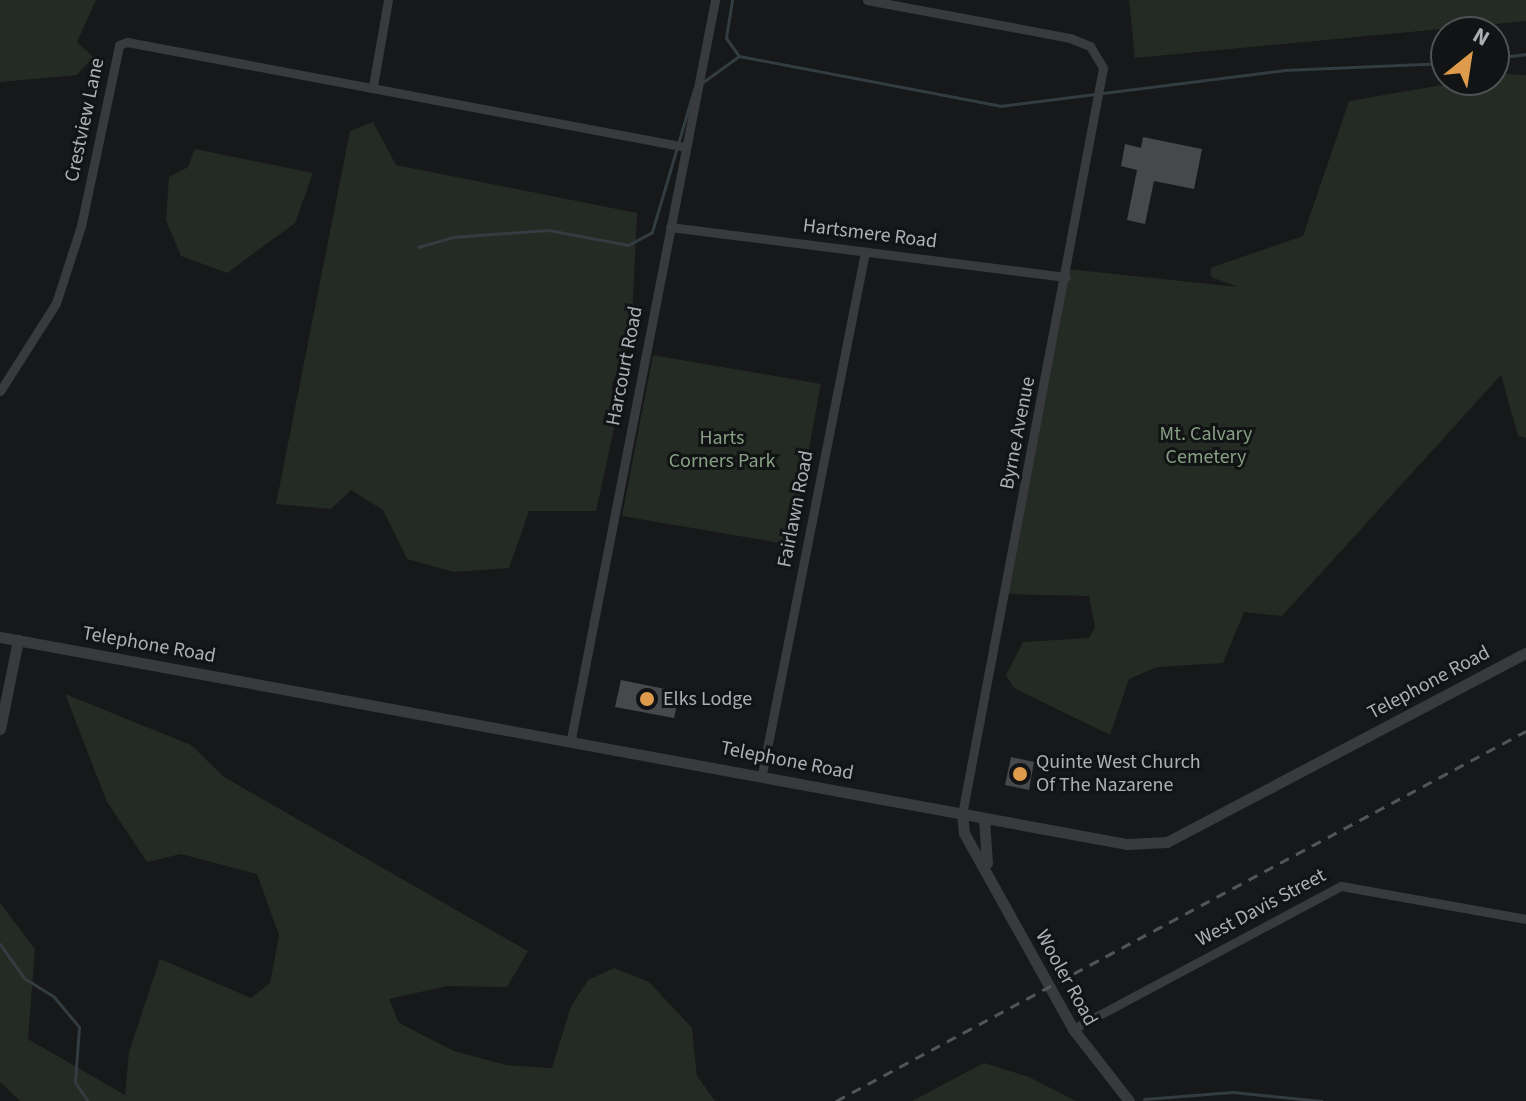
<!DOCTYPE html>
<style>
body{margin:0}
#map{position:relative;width:1526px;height:1101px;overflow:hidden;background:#171819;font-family:"Source Sans 3",sans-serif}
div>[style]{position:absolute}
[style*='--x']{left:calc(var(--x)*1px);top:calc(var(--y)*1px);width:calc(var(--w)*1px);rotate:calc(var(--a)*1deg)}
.green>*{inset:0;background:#242b24}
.stream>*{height:3px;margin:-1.5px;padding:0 1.5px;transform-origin:1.5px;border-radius:1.5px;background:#323c41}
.building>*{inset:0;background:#47484b}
.minor>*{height:9px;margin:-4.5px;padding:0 4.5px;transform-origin:4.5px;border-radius:4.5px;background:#393a3e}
.tertiary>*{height:11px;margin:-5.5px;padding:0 5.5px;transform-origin:5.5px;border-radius:5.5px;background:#393a3e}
.rail>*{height:3px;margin-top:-1.5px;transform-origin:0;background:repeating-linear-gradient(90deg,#525458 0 10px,transparent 0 18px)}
.dots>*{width:22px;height:22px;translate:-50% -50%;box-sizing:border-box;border:4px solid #121314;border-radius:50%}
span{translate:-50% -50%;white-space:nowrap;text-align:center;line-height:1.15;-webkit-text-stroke:6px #121314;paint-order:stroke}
.street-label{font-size:20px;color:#abb0b7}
.park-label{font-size:20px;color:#86a084}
.poi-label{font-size:20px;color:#abb0b7}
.left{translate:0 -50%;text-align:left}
.north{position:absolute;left:1430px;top:16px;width:80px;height:80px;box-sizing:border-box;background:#121314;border:2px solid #4f5255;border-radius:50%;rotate:30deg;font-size:22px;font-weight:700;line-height:32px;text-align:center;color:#abb0b7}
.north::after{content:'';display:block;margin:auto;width:28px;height:36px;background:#dd9b4b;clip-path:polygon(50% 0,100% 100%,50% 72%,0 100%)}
</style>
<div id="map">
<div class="green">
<div style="clip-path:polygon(0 0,96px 0,77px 42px,93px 57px,77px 75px,0 82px)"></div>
<div style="clip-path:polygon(1129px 0,1526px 0,1526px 21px,1135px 58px)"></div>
<div style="clip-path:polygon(1506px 74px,1526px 75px,1526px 438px,1518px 436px,1501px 375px,1282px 616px,1244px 612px,1223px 663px,1157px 667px,1129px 679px,1110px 735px,1014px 688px,1006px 675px,1023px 642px,1089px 638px,1095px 627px,1089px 596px,1008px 594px,1067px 269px,1238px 287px,1211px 277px,1210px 268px,1303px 236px,1349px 101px)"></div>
<div style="clip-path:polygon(373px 122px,396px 165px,637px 213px,631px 341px,612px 384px,614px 429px,596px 511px,529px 511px,509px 568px,454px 572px,407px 559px,383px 510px,351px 490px,331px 509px,276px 504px,350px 131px)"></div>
<div style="clip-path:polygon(195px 149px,313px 173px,295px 223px,227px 273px,181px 256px,166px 220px,169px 177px,188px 167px)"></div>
<div style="clip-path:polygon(653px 355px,821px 384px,791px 545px,622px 516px)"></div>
<div style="clip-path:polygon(65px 694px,191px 745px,224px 777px,528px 951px,507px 987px,447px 986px,389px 999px,399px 1023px,454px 1051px,506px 1065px,552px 1068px,571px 1006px,588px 980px,614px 968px,649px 982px,692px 1028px,697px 1076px,715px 1101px,20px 1101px,0 1082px,0 903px,35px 949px,28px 1039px,125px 1095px,129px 1052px,160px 959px,251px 998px,270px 983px,279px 935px,257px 874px,181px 854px,147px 862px,107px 802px)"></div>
<div style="clip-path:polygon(984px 1063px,1029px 1077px,1076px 1101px,912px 1101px)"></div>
</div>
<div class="stream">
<div style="--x:732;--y:0;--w:38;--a:99"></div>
<div style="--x:726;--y:38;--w:22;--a:54"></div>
<div style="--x:739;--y:56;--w:266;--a:10.8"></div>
<div style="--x:1000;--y:106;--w:286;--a:-7.2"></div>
<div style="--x:1284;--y:70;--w:162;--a:-2.5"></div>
<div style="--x:1494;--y:58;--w:32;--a:-7"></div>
<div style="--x:703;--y:82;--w:44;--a:-35.8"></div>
<div style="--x:418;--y:247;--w:35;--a:-16"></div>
<div style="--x:452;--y:237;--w:96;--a:-4.2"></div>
<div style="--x:548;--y:230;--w:81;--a:10.6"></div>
<div style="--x:628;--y:245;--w:27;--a:-28"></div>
<div style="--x:652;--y:232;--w:149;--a:-73.6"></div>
<div style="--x:0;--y:944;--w:42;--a:54.8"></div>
<div style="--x:24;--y:978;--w:36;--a:32"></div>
<div style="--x:54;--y:997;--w:39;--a:50"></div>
<div style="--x:79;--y:1027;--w:55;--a:94.2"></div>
<div style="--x:75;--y:1082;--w:23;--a:56"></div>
<div style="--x:1144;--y:1099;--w:89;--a:-4.5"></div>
<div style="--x:1233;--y:1092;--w:89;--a:5.8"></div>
</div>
<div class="building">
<div style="clip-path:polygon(1143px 137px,1202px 149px,1194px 189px,1154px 181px,1145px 224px,1127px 220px,1137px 170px,1121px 166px,1125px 144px,1141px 148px)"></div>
<div style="clip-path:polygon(621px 680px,680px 692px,674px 718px,615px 707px)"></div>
<div style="clip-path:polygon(1011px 757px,1034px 762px,1029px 790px,1005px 785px)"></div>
</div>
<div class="minor">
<div style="--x:867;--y:0;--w:207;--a:10.6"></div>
<div style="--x:1070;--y:38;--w:22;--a:22"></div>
<div style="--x:1090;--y:46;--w:26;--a:59"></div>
<div style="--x:1103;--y:68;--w:759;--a:100.7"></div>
<div style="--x:373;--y:86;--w:87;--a:-80.1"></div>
<div style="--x:670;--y:227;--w:399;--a:7.2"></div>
<div style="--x:0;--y:391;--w:104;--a:-57.5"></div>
<div style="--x:56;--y:303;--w:81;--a:-72"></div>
<div style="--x:81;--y:226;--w:185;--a:-78.1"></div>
<div style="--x:119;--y:45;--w:9;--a:-21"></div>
<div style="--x:127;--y:42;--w:569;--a:10.64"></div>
<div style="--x:571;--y:739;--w:753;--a:-78.97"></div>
<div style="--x:762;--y:774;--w:532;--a:-78.84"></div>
<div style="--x:1073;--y:1029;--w:304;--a:-28.1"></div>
<div style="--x:1341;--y:886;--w:188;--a:10.1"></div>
</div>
<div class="tertiary">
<div style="--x:0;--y:637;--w:1146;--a:10.41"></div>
<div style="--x:1127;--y:844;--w:40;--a:-2.9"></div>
<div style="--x:1167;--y:842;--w:406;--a:-27.8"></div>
<div style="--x:0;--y:729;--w:91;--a:-78.6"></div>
<div style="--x:962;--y:814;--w:19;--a:84"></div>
<div style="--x:964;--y:833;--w:224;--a:60.9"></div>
<div style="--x:1073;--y:1029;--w:91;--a:52.1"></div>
<div style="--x:984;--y:818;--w:45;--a:86.2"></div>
</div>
<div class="rail">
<div style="--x:836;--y:1101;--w:783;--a:-28.2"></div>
</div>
<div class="dots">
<div style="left:647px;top:699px;background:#dd9b4b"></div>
<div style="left:1020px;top:774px;background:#dd9b4b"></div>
</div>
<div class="street-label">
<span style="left:85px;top:120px;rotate:-78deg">Crestview Lane</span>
<span style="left:870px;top:234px;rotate:7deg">Hartsmere Road</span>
<span style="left:625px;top:366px;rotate:-79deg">Harcourt Road</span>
<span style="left:1018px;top:433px;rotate:-79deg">Byrne Avenue</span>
<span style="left:796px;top:509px;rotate:-79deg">Fairlawn Road</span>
<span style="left:149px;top:645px;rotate:10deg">Telephone Road</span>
<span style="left:1429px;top:683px;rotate:-28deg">Telephone Road</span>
<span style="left:787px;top:761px;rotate:11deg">Telephone Road</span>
<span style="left:1261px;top:908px;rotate:-28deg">West Davis Street</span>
<span style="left:1066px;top:978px;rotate:61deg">Wooler Road</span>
</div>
<div class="park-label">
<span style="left:1206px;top:446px">Mt. Calvary<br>Cemetery</span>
<span style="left:722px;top:450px">Harts<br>Corners Park</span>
</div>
<div class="poi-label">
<span class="left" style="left:663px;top:699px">Elks Lodge</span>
<span class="left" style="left:1036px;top:774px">Quinte West Church<br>Of The Nazarene</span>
</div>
<div class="north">N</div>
</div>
